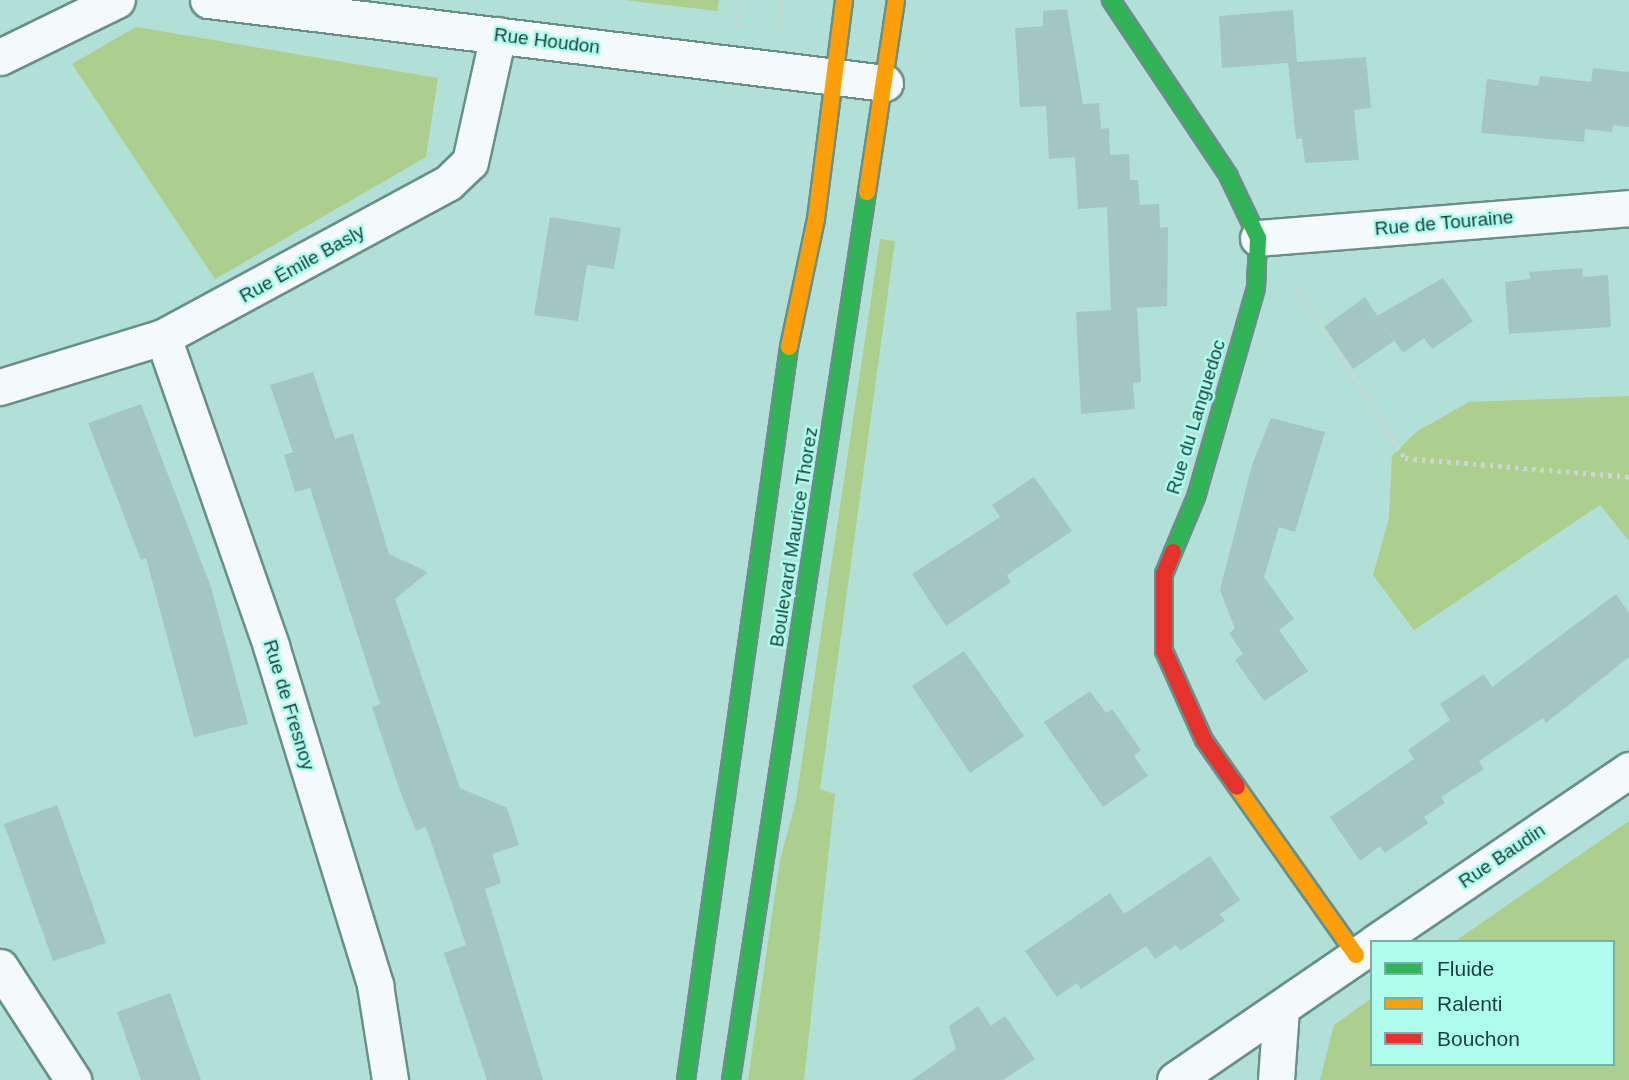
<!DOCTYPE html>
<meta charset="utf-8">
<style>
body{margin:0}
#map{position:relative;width:1629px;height:1080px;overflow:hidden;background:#b2dfd6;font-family:Arial,sans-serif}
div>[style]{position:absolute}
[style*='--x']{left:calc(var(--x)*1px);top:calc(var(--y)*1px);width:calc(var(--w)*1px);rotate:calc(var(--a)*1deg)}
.green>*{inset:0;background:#accf8d}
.building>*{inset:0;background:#a3c7c0}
.path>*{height:4.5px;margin-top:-2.25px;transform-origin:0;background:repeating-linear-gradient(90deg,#c9d8d5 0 3.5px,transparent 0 8.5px)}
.roads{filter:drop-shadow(2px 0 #688f88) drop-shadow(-2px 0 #688f88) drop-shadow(0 2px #688f88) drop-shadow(0 -2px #688f88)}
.street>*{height:35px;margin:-17.5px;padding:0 17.5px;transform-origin:17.5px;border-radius:17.5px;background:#f3faf9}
.fast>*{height:16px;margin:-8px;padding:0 8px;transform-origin:8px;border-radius:8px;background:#30b455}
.slow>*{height:16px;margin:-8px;padding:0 8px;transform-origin:8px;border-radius:8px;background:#ff9f0a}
.jam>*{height:16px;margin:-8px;padding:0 8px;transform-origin:8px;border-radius:8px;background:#e5322d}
span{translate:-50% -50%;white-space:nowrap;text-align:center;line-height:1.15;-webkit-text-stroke:5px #adfeef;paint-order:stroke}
.street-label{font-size:19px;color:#1d3f39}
.legend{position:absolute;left:1370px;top:940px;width:245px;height:126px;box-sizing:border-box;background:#adfeef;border:2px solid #73b2a6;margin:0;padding:9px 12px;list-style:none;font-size:21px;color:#1d3f39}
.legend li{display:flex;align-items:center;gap:14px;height:35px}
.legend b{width:35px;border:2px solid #73b2a6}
</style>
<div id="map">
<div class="green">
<div style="clip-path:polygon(624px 0,719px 0,717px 11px)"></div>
<div style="clip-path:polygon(136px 27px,438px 78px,426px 157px,215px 279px,72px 64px)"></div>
<div style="clip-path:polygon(880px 239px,895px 241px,820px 789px,835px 794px,804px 1080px,748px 1080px,780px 860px,796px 801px)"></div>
<div style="clip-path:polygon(1629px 396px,1629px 541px,1600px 505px,1414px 630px,1373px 575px,1389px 518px,1392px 456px,1416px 432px,1469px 402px)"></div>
<div style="clip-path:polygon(1629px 821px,1629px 1080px,1320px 1080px,1334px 1025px,1372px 998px,1372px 1064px,1613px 1064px,1613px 942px,1454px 942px)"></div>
</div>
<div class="building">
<div style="clip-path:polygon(1067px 9px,1083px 104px,1099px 103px,1101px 129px,1109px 128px,1110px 155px,1129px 154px,1130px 180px,1138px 180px,1140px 205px,1159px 204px,1160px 228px,1168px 227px,1167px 306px,1120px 309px,1137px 308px,1141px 382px,1133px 383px,1135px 409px,1081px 414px,1076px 312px,1111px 310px,1107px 207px,1078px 209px,1075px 157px,1049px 159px,1046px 106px,1020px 107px,1015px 28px,1043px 26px,1043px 11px)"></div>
<div style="clip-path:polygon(1293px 10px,1297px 62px,1366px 57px,1371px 108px,1354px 110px,1359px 160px,1305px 163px,1302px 138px,1296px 139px,1288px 63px,1222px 68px,1219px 16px)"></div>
<div style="clip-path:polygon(1593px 68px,1629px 72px,1629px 127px,1613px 125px,1612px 132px,1585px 129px,1584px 142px,1481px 133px,1487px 79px,1538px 86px,1540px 76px,1591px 82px)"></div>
<div style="clip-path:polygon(550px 217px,621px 228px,614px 269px,587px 265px,578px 321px,534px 315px)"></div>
<div style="clip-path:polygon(1582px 268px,1583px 277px,1608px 275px,1611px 327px,1509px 334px,1505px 282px,1531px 279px,1529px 272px)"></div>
<div style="clip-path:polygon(1443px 278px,1473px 321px,1432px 349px,1424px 338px,1403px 353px,1377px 316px)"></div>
<div style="clip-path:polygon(1365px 297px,1394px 341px,1353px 369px,1324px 327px)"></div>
<div style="clip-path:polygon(313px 372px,335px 439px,353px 433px,389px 554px,428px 572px,395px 599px,460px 788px,507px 808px,519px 845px,492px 854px,501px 883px,485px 889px,543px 1080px,487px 1080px,444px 953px,466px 945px,426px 827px,416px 831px,399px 788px,372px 707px,380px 704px,310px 488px,295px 492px,284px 455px,293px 452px,270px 385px)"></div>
<div style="clip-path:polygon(141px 404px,211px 587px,248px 724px,194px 737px,146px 558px,141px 560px,88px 423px)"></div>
<div style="clip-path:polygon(1271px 418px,1325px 432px,1295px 532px,1279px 527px,1264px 577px,1294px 619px,1279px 630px,1308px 671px,1264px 701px,1235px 660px,1243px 654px,1229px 633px,1235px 629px,1220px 590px,1252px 465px)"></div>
<div style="clip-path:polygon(1034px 477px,1072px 531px,1007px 575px,1011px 582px,946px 626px,912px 574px,1000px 517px,992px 505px)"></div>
<div style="clip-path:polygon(1616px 594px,1629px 613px,1629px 657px,1546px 723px,1543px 718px,1479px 761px,1484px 769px,1441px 797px,1445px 803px,1424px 817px,1428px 823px,1385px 853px,1380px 846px,1360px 861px,1330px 817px,1414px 759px,1408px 750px,1450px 720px,1440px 704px,1484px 674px,1492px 687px)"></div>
<div style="clip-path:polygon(964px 651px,1024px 736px,970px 773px,912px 686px)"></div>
<div style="clip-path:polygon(1090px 691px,1106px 713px,1112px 709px,1141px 750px,1134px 756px,1148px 776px,1103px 807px,1044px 722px)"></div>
<div style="clip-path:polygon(57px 805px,106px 943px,53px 961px,4px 824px)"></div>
<div style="clip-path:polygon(1210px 856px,1240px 900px,1220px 914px,1225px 921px,1180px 951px,1176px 945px,1155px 959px,1146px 946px,1081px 989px,1077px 983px,1057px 997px,1025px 951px,1110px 893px,1124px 914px)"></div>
<div style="clip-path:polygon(170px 993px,188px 1045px,201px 1080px,141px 1080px,117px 1012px)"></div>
<div style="clip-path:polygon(978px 1006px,991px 1026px,1005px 1016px,1035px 1059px,1003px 1080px,912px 1080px,956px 1049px,949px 1026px)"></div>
</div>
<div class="path">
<div style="--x:737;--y:27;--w:27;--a:-82"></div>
<div style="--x:778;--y:30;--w:30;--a:-82"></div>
<div style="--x:1298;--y:288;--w:201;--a:57.8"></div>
<div style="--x:1405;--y:458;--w:225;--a:4.8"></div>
</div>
<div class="roads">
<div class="street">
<div style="--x:208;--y:0;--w:682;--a:6.99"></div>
<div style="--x:0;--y:57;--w:130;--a:-26"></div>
<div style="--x:1258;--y:238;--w:372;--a:-4.6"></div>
<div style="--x:163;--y:337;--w:327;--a:70.7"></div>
<div style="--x:271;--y:646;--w:355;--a:72.9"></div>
<div style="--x:375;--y:985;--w:96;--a:81"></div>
<div style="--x:0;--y:387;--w:170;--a:-17.1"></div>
<div style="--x:163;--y:337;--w:324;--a:-28.4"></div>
<div style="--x:448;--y:183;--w:30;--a:-44"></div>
<div style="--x:470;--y:162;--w:130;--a:-77.6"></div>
<div style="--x:1376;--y:942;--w:306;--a:-34.2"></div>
<div style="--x:0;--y:967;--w:135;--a:57.1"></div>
<div style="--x:1175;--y:1080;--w:239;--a:-34.4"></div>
<div style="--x:1276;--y:1080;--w:72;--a:-86"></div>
</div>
<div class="fast">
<div style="--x:1111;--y:0;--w:211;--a:56.2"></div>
<div style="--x:1228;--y:175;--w:70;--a:64.5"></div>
<div style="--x:1258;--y:238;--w:50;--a:92.3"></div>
<div style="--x:1256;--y:288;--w:217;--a:106"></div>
<div style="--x:1196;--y:497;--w:60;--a:112.7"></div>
<div style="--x:686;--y:1080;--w:740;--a:-82"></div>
<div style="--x:731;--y:1080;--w:898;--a:-81.29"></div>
</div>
<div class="slow">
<div style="--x:867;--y:192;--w:194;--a:-81.4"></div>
<div style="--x:789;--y:347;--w:131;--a:-78.1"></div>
<div style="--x:816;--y:219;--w:221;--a:-82.7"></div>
<div style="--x:1237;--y:787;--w:206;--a:54.7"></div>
</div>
<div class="jam">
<div style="--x:1173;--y:552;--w:24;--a:112"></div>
<div style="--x:1164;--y:574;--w:77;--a:90"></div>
<div style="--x:1164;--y:651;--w:98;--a:65.8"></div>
<div style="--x:1204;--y:740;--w:57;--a:54.9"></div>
</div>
</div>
<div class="street-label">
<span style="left:547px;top:41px;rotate:7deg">Rue Houdon</span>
<span style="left:1444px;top:223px;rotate:-5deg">Rue de Touraine</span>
<span style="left:302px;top:264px;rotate:-29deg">Rue Émile Basly</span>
<span style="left:1196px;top:417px;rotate:-73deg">Rue du Languedoc</span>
<span style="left:794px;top:537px;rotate:-81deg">Boulevard Maurice Thorez</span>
<span style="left:289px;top:705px;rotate:73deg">Rue de Fresnoy</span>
<span style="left:1502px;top:856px;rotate:-34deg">Rue Baudin</span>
</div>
<ul class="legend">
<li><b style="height:9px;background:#30b455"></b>Fluide</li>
<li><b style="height:9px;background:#ff9f0a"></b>Ralenti</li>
<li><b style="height:9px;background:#e5322d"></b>Bouchon</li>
</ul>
</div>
